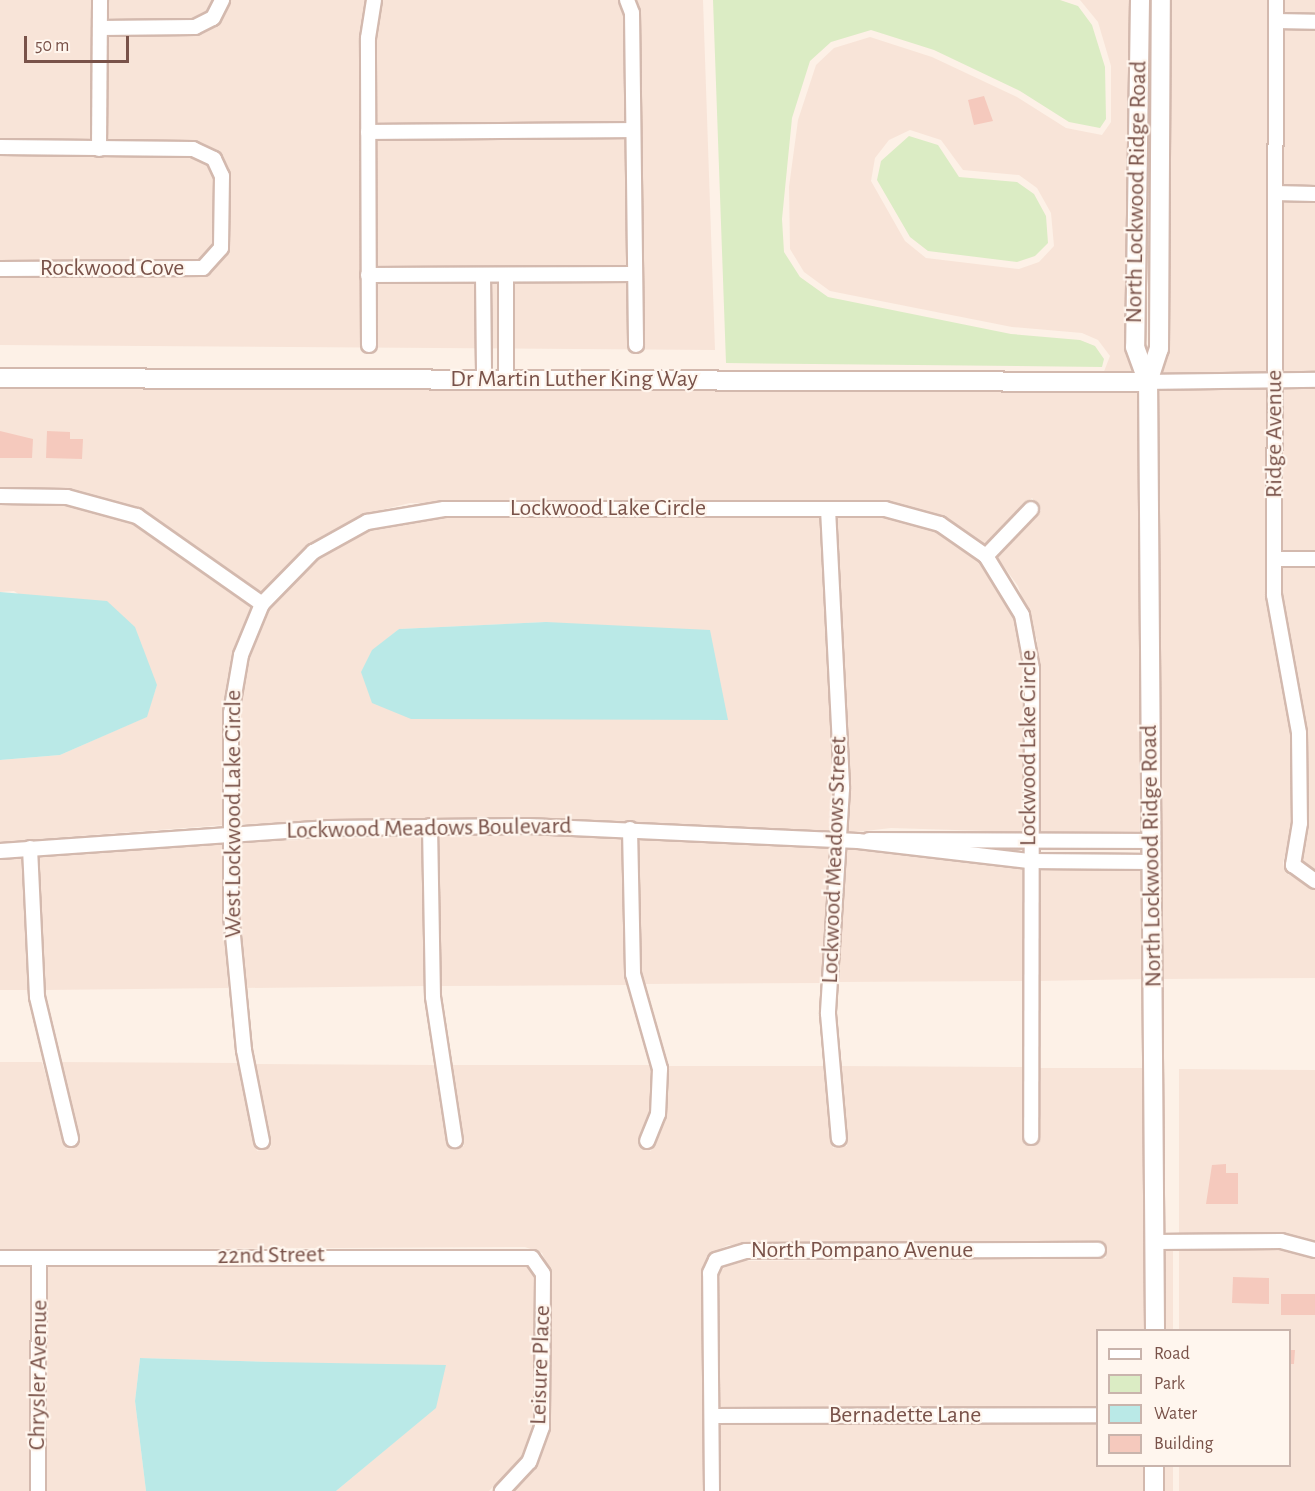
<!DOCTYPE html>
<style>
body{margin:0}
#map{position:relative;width:1315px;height:1491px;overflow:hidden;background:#fdf1e7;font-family:"Alegreya Sans",sans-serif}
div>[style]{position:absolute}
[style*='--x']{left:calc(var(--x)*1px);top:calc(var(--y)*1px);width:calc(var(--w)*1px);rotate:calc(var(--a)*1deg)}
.residential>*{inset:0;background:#f8e4d8}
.green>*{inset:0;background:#dbecc4}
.water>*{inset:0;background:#bae9e7}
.building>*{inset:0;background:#f5c9bd}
.roads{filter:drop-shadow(2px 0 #d3b9ae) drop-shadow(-2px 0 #d3b9ae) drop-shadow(0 2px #d3b9ae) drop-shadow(0 -2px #d3b9ae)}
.street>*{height:14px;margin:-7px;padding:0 7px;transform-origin:7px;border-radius:7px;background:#fff}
.secondary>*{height:18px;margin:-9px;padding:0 9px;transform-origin:9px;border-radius:9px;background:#fff}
span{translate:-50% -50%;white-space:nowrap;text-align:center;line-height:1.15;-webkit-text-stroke:4.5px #fff6ee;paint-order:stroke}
.street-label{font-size:24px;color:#795249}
.legend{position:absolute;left:1096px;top:1329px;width:195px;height:138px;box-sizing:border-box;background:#fff6ee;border:2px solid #c9b4ac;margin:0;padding:8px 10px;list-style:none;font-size:18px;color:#795249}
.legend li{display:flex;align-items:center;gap:12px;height:30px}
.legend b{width:30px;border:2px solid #c9b4ac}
.scale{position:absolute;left:24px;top:36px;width:105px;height:27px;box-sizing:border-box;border:3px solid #795249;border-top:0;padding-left:8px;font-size:18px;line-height:21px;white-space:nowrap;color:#795249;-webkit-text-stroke:4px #fff6ee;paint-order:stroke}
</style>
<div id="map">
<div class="residential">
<div style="clip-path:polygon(0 0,703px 0,715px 350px,0 345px)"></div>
<div style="clip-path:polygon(evenodd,1080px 0,1133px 0,1137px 374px,1103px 374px,1110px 356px,1098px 340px,1082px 333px,1012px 327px,830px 291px,804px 272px,790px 249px,789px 187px,798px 120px,816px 65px,834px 48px,870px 37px,932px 57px,1017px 97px,1066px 128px,1102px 135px,1111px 122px,1111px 66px,1098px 22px,1080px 0,910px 130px,941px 140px,963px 170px,1019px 175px,1037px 188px,1051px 213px,1054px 246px,1039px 262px,1019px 269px,926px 258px,905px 241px,871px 181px,875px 158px,889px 140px,910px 130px)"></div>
<div style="clip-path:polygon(1168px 0,1269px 0,1267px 372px,1161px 373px)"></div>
<div style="clip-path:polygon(1283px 0,1315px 0,1315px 13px,1283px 13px)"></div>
<div style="clip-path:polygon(1283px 29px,1315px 30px,1315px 186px,1282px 186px)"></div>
<div style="clip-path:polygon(1282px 202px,1315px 202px,1315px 372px,1282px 372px)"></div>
<div style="clip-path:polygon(0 386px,1140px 390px,1145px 833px,1037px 832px,1037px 640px,1018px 586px,996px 556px,1041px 510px,1032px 498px,985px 545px,942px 516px,886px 501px,410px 503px,365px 514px,324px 535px,261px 594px,140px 508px,68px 488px,0 488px)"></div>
<div style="clip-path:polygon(1267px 388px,1267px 596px,1291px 734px,1293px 823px,1283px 863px,1286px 873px,1315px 889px,1315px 978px,1161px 979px,1155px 389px)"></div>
<div style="clip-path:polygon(1282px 388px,1315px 388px,1315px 551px,1282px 551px)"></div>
<div style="clip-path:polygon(0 504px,66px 505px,135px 523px,252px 607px,227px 679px,224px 825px,0 842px,0 760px,60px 755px,146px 717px,157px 685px,14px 591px,0 592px)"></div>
<div style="clip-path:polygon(evenodd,444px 517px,821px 517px,834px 748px,833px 832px,528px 818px,238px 824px,242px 681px,268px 609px,306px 568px,349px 539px,387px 524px,444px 517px,546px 622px,372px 651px,399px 629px,546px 622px)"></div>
<div style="clip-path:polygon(835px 517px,884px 517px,937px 531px,981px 562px,1005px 594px,1022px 643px,1025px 669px,1022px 832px,891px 828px,848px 833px,849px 748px)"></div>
<div style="clip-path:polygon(1282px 567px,1315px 568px,1315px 873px,1300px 862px,1307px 823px,1306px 733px,1284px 615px)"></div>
<div style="clip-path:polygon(423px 834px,426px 986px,243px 988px,238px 841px)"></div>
<div style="clip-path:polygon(438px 834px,623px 837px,627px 985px,440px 986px)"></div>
<div style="clip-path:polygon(637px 838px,833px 848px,823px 983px,642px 984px)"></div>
<div style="clip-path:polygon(224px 841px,228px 988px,44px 990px,38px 856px)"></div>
<div style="clip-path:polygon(847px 849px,1022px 869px,1023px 981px,837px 982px)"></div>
<div style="clip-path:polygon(23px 857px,30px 990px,0 990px,0 859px)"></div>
<div style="clip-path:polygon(1036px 869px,1145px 870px,1147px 979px,1037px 981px)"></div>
<div style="clip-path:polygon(0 1062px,42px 1062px,67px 1149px,80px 1144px,57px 1062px,239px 1063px,257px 1151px,271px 1147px,254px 1064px,434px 1065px,450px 1149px,464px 1146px,449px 1065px,652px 1065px,651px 1112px,638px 1145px,651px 1151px,666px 1115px,667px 1066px,824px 1066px,833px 1148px,847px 1146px,838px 1066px,1023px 1067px,1024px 1145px,1038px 1144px,1038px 1068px,1148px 1068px,1148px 1330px,1098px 1330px,1097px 1407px,720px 1408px,717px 1275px,731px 1261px,1106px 1258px,1105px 1242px,728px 1245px,712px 1253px,703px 1273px,705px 1491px,514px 1491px,535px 1466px,549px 1429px,551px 1274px,542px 1253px,525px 1247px,0 1250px)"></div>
<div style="clip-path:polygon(1179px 1069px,1315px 1070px,1315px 1491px,1179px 1491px,1179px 1466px,1290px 1466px,1290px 1330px,1179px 1330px)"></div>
<div style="clip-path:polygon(1162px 1250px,1173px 1250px,1173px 1330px,1162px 1330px)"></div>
<div style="clip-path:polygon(524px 1263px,536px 1276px,534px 1426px,523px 1457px,489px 1491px,336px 1491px,435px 1408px,271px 1362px,140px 1358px,135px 1401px,146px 1491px,45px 1491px,46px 1267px)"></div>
<div style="clip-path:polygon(0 1267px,32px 1267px,31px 1491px,0 1491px)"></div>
<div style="clip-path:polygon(1097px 1423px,1098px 1466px,1147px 1466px,1147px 1491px,720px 1491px,720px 1424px)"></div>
<div style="clip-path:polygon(1162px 1466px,1173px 1466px,1173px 1491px,1161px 1491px)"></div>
</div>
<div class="green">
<div style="clip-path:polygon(713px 0,1060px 0,1078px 6px,1092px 25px,1105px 67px,1106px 119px,1100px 128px,1069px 122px,1020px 91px,934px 50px,871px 30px,831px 42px,810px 61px,792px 118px,782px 219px,784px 252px,800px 277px,828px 297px,1011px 334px,1080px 340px,1095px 346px,1104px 359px,1102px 367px,726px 363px)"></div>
<div style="clip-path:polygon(909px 136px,938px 145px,959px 177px,1017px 182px,1034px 194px,1046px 216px,1048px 243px,1035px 256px,1017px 262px,928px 251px,910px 237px,877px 180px,881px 161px)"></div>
</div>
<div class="water">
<div style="clip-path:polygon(0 592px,107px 601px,135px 627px,157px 685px,147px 717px,60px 755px,0 760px)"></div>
<div style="clip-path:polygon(546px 622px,710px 630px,728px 720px,411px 719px,372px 703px,361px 672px,372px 650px,399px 629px)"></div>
<div style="clip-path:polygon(140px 1358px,271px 1362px,446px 1365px,436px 1408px,336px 1491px,146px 1491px,135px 1401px)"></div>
</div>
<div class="building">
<div style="clip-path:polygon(984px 96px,993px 121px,974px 125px,968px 100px)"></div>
<div style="clip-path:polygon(0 431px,33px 439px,32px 458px,0 458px)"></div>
<div style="clip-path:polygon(47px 431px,70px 432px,70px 439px,83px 439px,82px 459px,46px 458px)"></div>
<div style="clip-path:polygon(1226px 1164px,1226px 1173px,1238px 1173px,1238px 1204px,1206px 1204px,1212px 1165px)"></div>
<div style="clip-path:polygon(1233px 1277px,1269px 1278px,1269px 1304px,1232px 1303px)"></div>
<div style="clip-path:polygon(1281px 1294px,1315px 1294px,1315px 1315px,1281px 1315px)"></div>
<div style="clip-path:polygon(1290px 1350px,1295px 1350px,1294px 1364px,1290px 1364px)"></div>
</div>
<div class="roads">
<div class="street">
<div style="--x:627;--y:0;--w:14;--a:69"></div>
<div style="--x:632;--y:13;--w:332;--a:89.3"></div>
<div style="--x:1276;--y:0;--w:595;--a:90.19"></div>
<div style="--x:1274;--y:595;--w:140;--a:79.7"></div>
<div style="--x:1299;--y:733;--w:90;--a:89.4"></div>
<div style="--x:1300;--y:823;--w:43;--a:99.5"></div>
<div style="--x:1293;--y:865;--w:27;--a:36"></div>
<div style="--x:1276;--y:21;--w:39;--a:1"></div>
<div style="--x:100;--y:28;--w:95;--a:-0.6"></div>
<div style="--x:195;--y:27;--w:20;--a:-27"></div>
<div style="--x:213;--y:18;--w:20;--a:-63"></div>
<div style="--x:368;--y:132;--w:265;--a:-0.4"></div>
<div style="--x:0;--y:147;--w:193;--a:0.6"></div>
<div style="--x:193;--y:149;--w:23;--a:25"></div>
<div style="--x:214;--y:159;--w:19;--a:65"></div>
<div style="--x:222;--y:176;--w:72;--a:90.8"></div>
<div style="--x:221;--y:248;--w:27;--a:132"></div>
<div style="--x:203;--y:268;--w:203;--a:179.7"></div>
<div style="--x:99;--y:149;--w:149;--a:-89.6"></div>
<div style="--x:1275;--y:193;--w:40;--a:1.4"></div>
<div style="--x:368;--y:275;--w:267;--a:-0.2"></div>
<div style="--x:483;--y:275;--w:104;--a:89.4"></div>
<div style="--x:506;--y:275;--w:104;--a:90"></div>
<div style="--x:369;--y:345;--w:307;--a:-90.2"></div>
<div style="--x:368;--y:38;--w:38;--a:-81"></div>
<div style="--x:1148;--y:382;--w:167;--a:-0.7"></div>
<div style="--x:0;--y:496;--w:67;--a:0.9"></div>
<div style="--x:67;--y:497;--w:73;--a:15.2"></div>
<div style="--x:137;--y:516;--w:153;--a:35.1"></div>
<div style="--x:828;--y:509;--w:280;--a:87.1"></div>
<div style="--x:842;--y:789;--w:225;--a:93.6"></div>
<div style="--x:828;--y:1014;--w:125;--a:85"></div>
<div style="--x:986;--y:556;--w:65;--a:-46.2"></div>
<div style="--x:1274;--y:559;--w:41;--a:0"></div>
<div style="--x:430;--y:826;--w:171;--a:89"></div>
<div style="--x:433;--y:997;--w:145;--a:81.3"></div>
<div style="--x:630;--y:829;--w:145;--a:88.8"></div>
<div style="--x:633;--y:974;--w:99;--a:74.1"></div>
<div style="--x:660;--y:1069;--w:45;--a:92.5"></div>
<div style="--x:658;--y:1114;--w:29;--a:112"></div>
<div style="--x:869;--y:840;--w:283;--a:0.2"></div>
<div style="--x:30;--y:848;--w:149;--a:87.3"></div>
<div style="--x:37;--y:997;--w:146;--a:76.5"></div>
<div style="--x:0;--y:851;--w:330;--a:-4"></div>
<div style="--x:329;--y:828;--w:199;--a:-0.6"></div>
<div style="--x:528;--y:826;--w:330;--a:2.6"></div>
<div style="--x:858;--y:841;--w:172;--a:6.7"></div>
<div style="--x:1029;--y:861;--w:123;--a:0.5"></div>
<div style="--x:262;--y:1141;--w:93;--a:-101.2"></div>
<div style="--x:244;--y:1050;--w:136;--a:-95.5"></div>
<div style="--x:231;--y:915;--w:202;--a:-90"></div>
<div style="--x:231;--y:713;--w:59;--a:-80.2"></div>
<div style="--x:241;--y:655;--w:55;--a:-67.6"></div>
<div style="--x:262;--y:604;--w:73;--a:-45.6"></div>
<div style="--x:313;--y:552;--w:62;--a:-29.1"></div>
<div style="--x:367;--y:522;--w:78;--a:-9.6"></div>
<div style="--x:444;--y:509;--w:441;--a:0"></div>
<div style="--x:885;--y:509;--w:57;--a:15.3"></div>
<div style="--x:940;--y:524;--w:56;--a:34.8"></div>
<div style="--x:986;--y:556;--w:69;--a:58.6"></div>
<div style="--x:1022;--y:615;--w:55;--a:79.5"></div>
<div style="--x:1032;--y:669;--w:468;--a:90.1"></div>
<div style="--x:1154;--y:1242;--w:127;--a:-0.5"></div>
<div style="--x:1281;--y:1241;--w:35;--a:15"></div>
<div style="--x:0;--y:1258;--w:532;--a:0"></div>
<div style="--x:532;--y:1258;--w:19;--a:55"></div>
<div style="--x:543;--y:1274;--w:153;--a:90.4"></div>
<div style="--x:542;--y:1427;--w:37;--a:110"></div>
<div style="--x:529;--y:1462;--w:40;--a:133"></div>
<div style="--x:713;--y:1416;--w:385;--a:-0.1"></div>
<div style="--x:38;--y:1491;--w:233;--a:-89.8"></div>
<div style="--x:712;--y:1491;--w:218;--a:-90.5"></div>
<div style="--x:710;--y:1273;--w:14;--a:-65"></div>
<div style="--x:716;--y:1260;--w:31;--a:-17"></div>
<div style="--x:746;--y:1251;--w:352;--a:-0.2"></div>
</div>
<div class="secondary">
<div style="--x:1140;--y:0;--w:347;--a:90.8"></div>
<div style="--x:1135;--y:347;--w:37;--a:70"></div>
<div style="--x:0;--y:378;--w:1148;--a:0.2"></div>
<div style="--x:1155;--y:1330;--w:948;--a:-90.42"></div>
<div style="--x:1148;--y:382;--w:35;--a:-72"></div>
<div style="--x:1159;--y:349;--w:349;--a:-89.7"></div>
<div style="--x:1154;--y:1491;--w:25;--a:-90"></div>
</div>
</div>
<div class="street-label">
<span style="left:1137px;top:192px;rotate:-89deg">North Lockwood Ridge Road</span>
<span style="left:112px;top:269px">Rockwood Cove</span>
<span style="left:574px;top:380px">Dr Martin Luther King Way</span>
<span style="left:1275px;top:434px;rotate:-90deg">Ridge Avenue</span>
<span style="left:608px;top:509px">Lockwood Lake Circle</span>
<span style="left:1029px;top:748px;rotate:-90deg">Lockwood Lake Circle</span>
<span style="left:234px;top:814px;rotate:-90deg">West Lockwood Lake Circle</span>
<span style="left:429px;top:829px;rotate:-1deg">Lockwood Meadows Boulevard</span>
<span style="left:1152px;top:856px;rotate:-91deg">North Lockwood Ridge Road</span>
<span style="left:835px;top:860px;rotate:-88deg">Lockwood Meadows Street</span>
<span style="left:862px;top:1251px">North Pompano Avenue</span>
<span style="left:271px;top:1256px;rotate:-1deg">22nd Street</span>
<span style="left:541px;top:1365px;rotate:-88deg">Leisure Place</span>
<span style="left:39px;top:1375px;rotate:-89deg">Chrysler Avenue</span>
<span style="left:905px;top:1416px">Bernadette Lane</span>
</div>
<ul class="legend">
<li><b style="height:8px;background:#fff"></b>Road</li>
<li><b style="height:16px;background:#dbecc4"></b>Park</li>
<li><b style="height:16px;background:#bae9e7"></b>Water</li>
<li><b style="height:16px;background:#f5c9bd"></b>Building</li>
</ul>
<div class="scale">50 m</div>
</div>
